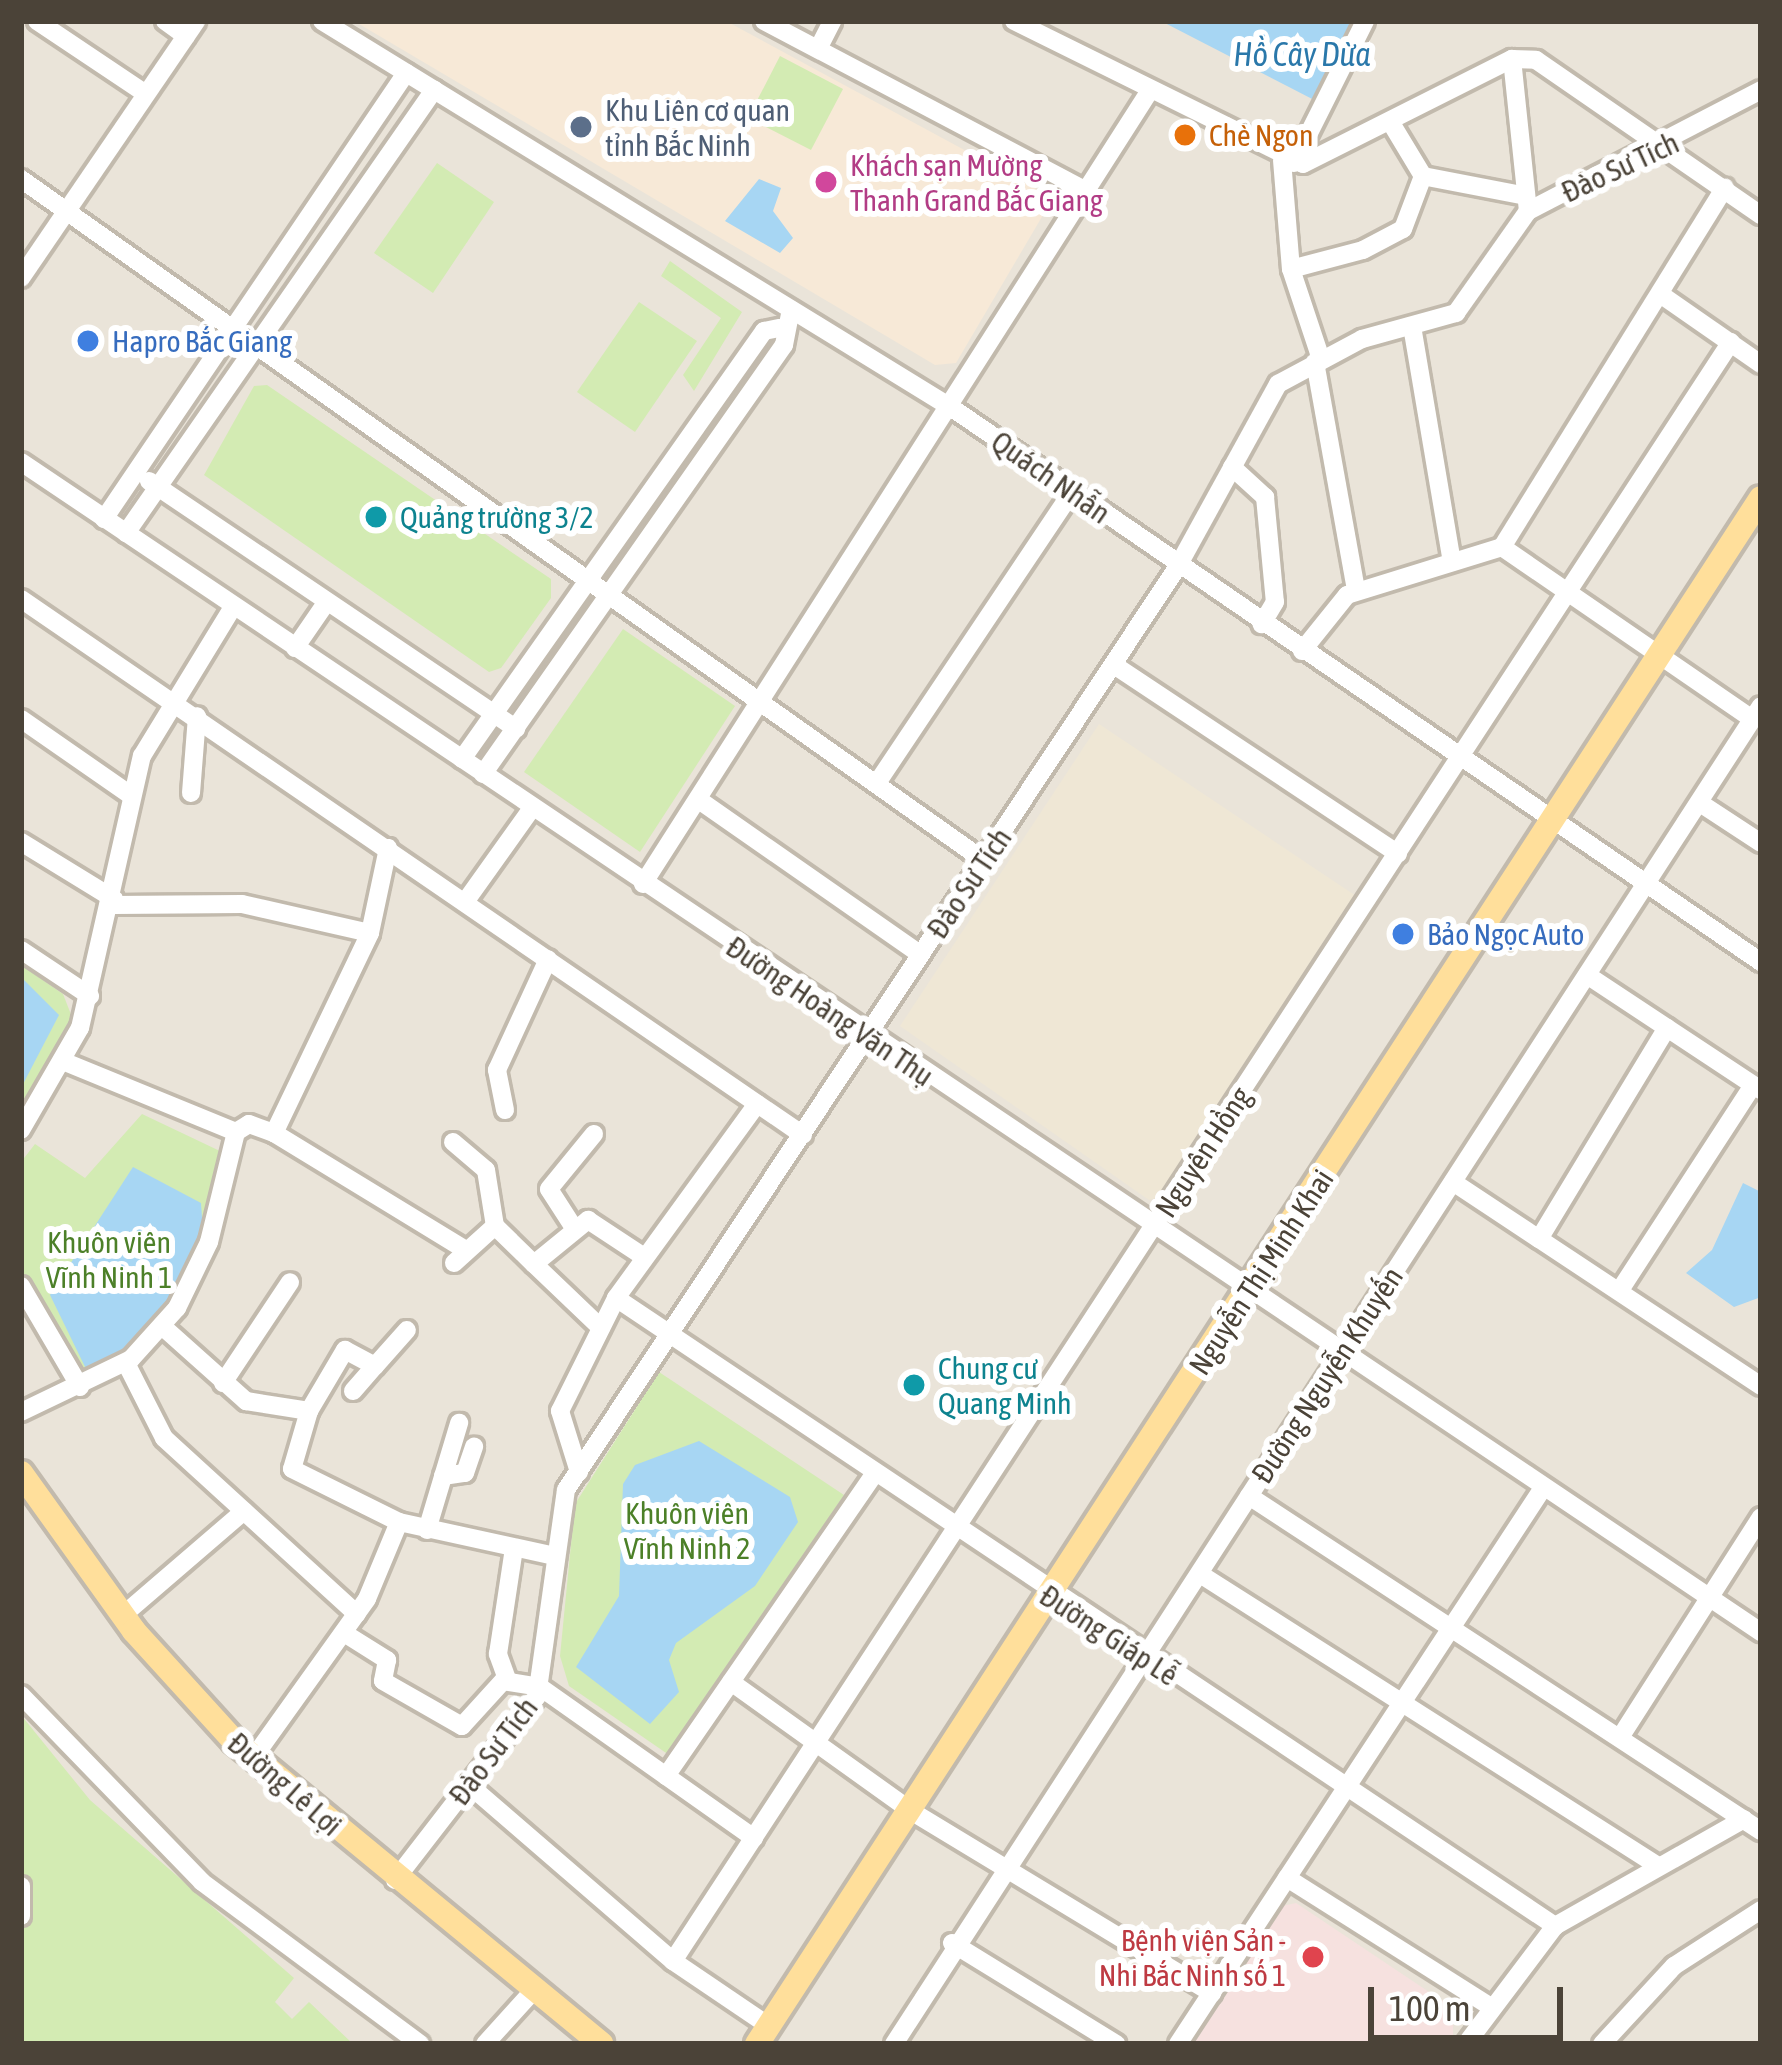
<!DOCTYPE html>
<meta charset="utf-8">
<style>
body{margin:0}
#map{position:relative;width:1782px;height:2065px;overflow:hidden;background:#f6f2eb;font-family:"Asap Condensed",sans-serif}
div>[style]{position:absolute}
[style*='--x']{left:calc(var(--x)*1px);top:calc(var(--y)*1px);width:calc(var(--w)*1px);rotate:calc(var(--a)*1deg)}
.residential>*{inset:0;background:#eae4d9}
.commercial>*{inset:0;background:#f7e9d7}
.education>*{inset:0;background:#efe7d5}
.medical>*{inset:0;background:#f6e1df}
.green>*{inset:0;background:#d3ebb3}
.water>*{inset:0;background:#a7d6f3}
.roads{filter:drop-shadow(3px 0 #c2baad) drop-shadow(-3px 0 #c2baad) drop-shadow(0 3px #c2baad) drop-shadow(0 -3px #c2baad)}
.minor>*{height:18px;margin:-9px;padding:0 9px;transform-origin:9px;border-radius:9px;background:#fff}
.major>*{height:24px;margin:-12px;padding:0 12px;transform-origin:12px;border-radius:12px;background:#ffdf9b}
.dots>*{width:33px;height:33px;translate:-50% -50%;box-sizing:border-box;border:6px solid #fff;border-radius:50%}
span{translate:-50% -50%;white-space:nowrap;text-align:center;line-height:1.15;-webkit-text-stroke:12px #fff;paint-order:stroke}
.service-label{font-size:30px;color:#4e5e75}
.left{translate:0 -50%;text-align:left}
.food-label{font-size:30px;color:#c56008}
.hotel-label{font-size:30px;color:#b23c85}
.street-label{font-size:30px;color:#4b4338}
.shop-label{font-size:30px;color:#366cbe}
.culture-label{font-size:30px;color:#0d838f}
.park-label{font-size:30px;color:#4c8028}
.health-label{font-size:30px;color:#be3a42}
.right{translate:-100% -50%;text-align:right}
.water-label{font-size:33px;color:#2a78aa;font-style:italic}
.frame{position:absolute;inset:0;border:24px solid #4b4338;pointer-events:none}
.scale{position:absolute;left:1368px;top:1987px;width:195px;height:54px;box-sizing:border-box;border:6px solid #4b4338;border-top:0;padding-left:15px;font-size:36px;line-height:42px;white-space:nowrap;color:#4b4338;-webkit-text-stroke:9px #fff;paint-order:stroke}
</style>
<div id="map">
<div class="residential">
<div style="clip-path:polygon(21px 21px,1761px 21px,1761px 2044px,21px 2044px)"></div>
</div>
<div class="commercial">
<div style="clip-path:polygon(354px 21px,726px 21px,1053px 198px,956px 363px,935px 365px)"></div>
</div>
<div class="education">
<div style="clip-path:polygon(1099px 724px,1362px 900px,1170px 1194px,1149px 1200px,900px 1026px)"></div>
</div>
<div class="medical">
<div style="clip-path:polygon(1296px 1903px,1453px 2008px,1453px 2044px,1191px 2044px,1282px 1906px)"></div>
</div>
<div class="green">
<div style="clip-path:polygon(780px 56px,843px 89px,811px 150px,748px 118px)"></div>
<div style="clip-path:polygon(437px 163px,494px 202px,433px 293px,374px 253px)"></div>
<div style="clip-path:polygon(670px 261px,742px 312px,694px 391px,683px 375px,721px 318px,661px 276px)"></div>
<div style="clip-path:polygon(639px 302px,697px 341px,635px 432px,577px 392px)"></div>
<div style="clip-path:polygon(267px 385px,551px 579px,551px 598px,501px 668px,489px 672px,204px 475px,254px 386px)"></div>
<div style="clip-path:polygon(623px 629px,735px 706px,640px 852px,524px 772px)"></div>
<div style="clip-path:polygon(21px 965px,63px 994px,72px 1017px,21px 1109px)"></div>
<div style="clip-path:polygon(142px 1114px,222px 1152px,208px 1232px,85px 1380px,21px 1275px,21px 1162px,35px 1144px,85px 1178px)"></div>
<div style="clip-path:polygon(659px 1372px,844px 1495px,669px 1755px,569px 1686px,560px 1656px,575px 1504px)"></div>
<div style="clip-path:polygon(21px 1715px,90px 1800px,294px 1978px,275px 2002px,292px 2019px,309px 2002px,353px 2044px,21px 2044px)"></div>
</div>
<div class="water">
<div style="clip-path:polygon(1161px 21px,1357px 21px,1318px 102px)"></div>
<div style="clip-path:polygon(759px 179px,781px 188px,773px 211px,793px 238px,780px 253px,725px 221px)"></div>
<div style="clip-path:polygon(21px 977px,59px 1015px,21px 1088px)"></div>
<div style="clip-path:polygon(133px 1167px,201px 1203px,204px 1247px,133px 1350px,89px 1375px,50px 1295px)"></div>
<div style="clip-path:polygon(1743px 1183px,1761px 1192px,1761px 1297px,1734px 1307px,1686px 1273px,1712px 1250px)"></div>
<div style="clip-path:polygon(699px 1441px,790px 1497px,798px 1522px,755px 1586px,676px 1643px,669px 1660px,679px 1692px,650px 1724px,576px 1667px,619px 1596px,623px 1484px,635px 1465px)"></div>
</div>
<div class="roads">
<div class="minor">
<div style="--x:37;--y:21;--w:131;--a:33.8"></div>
<div style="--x:165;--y:21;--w:26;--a:36"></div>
<div style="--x:322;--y:21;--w:743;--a:31.57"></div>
<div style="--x:955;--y:410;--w:977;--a:34.41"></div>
<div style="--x:764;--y:21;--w:366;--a:27.8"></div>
<div style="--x:1014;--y:21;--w:322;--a:26.3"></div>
<div style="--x:1303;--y:164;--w:234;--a:-26.7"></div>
<div style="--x:1512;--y:59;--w:24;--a:2"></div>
<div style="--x:1536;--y:60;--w:273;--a:34.6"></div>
<div style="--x:818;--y:49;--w:31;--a:-63"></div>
<div style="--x:1512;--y:59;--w:153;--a:84"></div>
<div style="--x:1282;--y:160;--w:109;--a:85.3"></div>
<div style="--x:1291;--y:269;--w:74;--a:-14.8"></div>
<div style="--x:1363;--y:250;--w:45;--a:-27.7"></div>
<div style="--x:1403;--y:229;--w:57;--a:-69.3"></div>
<div style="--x:1423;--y:176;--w:62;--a:-121.1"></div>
<div style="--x:1294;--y:163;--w:159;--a:-63.4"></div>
<div style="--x:1423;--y:176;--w:101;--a:10.9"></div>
<div style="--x:21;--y:179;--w:1179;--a:35.29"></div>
<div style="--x:1291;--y:269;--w:95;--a:71.6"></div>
<div style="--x:21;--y:278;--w:311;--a:-55.7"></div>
<div style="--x:1663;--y:296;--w:119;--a:34.8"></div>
<div style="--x:1412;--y:326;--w:239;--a:80.4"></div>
<div style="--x:1315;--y:362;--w:233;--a:79.8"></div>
<div style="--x:21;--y:462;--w:2097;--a:33.92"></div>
<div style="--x:1232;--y:467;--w:45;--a:42.3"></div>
<div style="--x:1265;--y:497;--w:105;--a:84.6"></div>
<div style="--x:1275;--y:602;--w:26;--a:121"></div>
<div style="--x:149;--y:481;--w:443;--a:34"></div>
<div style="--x:104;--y:519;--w:539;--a:-55.9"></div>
<div style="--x:126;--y:533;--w:540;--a:-55.19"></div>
<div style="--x:1502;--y:547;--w:303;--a:34.5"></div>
<div style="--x:21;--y:599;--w:948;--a:34.43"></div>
<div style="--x:295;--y:648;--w:55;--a:-55.4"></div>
<div style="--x:1302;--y:651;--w:72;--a:-51.2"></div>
<div style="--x:1347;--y:595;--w:162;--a:-17.2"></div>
<div style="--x:1502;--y:547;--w:423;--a:-58.2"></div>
<div style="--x:1114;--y:665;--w:341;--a:33.6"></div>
<div style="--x:21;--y:719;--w:131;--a:34.8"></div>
<div style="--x:462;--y:759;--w:524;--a:-54.79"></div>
<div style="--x:764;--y:331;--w:16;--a:-11"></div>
<div style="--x:483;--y:774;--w:524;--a:-54.95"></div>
<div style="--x:784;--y:345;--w:36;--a:-79"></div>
<div style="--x:877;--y:783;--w:350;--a:-56.2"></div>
<div style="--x:191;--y:793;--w:77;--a:-85.5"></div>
<div style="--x:699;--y:800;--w:269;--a:34.9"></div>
<div style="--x:1700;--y:803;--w:73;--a:33.3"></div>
<div style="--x:21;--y:842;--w:109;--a:31.5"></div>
<div style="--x:643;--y:884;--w:940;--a:-57.43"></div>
<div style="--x:465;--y:902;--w:115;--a:-54.5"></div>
<div style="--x:113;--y:905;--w:129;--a:-0.4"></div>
<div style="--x:242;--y:904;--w:131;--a:12.8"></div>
<div style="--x:370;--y:933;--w:222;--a:115.6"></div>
<div style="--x:370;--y:933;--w:87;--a:-78"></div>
<div style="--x:21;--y:950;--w:83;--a:33.7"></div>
<div style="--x:1587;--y:975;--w:209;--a:33.5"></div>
<div style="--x:65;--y:1062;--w:185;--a:22.3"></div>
<div style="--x:236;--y:1132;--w:15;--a:-32"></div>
<div style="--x:249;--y:1124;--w:27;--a:20"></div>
<div style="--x:274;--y:1133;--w:226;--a:31.4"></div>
<div style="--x:505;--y:1110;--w:41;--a:-101.3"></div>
<div style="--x:497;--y:1070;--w:122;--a:-65.3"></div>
<div style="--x:21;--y:1130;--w:118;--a:-60"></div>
<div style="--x:80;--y:1028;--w:279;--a:-77.2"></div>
<div style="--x:142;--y:756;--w:175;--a:-58.6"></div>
<div style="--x:453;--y:1142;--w:43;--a:40.3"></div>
<div style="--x:486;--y:1170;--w:57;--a:80.9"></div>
<div style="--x:1453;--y:1182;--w:369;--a:33.5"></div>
<div style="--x:574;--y:1228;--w:46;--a:-122.7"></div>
<div style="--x:549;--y:1189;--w:71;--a:-50.7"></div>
<div style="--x:1539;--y:1239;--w:247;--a:-58.8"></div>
<div style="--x:454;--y:1263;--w:55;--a:-42.1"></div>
<div style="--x:495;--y:1226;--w:54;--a:44.3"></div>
<div style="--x:21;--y:1286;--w:117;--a:59.7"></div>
<div style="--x:1620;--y:1290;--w:244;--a:-57"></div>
<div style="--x:616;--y:1298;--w:240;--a:-54"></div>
<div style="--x:162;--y:1326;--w:113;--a:41.8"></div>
<div style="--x:246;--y:1401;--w:64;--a:9"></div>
<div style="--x:309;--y:1411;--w:60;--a:106.3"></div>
<div style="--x:292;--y:1469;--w:119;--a:26.4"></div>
<div style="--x:399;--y:1522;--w:83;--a:112.6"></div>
<div style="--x:367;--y:1599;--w:196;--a:125.6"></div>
<div style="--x:601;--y:1328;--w:93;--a:-136.3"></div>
<div style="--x:534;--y:1264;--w:70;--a:-39.2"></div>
<div style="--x:588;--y:1220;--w:60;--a:33.4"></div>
<div style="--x:126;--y:1363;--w:84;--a:63.1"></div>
<div style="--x:164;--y:1438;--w:261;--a:42.4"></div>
<div style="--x:223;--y:1383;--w:121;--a:-56.4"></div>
<div style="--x:353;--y:1391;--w:33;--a:-49"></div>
<div style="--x:309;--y:1411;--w:71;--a:-59.5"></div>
<div style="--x:345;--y:1350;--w:34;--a:28"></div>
<div style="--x:375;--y:1366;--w:48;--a:-48.4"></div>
<div style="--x:21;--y:1412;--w:122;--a:-25.7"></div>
<div style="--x:131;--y:1359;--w:69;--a:-48"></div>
<div style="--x:177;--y:1308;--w:73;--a:-64.1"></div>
<div style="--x:209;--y:1242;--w:113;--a:-76.2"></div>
<div style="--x:579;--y:1472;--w:64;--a:-107.3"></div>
<div style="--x:560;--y:1411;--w:126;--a:-63.6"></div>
<div style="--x:616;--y:1298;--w:1130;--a:33.77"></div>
<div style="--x:443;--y:1476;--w:22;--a:-8"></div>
<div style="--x:465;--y:1473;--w:28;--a:-71"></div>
<div style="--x:1249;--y:1496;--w:612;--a:33.2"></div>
<div style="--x:399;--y:1522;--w:160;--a:12.3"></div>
<div style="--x:427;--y:1530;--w:112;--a:-73.3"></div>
<div style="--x:1200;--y:1574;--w:540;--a:32.51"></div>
<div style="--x:122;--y:1616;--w:161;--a:-40.7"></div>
<div style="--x:344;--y:1633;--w:51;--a:32.1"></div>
<div style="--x:387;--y:1660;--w:21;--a:101"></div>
<div style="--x:383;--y:1681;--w:91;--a:29.7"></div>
<div style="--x:462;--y:1726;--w:61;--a:-47.7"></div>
<div style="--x:503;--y:1681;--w:37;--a:9"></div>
<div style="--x:540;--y:1687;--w:262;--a:35.2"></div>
<div style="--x:507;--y:1679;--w:27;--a:-110"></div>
<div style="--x:498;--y:1654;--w:107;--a:-81.4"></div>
<div style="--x:731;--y:1682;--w:221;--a:35.6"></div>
<div style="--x:911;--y:1811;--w:352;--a:31.2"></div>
<div style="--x:21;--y:1695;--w:260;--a:45.9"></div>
<div style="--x:202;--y:1882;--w:272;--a:36.6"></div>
<div style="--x:1621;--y:1736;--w:260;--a:-57.4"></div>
<div style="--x:666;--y:1776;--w:367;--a:-55.4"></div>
<div style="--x:468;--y:1784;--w:271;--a:40.8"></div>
<div style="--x:673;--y:1961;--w:116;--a:34.1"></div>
<div style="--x:1287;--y:1878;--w:238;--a:32.3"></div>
<div style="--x:395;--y:1880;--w:232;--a:-52.3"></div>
<div style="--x:537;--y:1696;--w:208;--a:-82"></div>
<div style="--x:566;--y:1490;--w:1108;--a:-56.48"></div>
<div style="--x:1178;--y:566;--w:208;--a:-61.2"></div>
<div style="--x:1278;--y:384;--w:95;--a:-28.2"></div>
<div style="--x:1362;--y:339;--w:98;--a:-15.5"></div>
<div style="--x:1456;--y:313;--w:125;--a:-54.8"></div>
<div style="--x:1528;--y:211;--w:263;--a:-27.4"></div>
<div style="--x:21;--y:1886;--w:30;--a:90"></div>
<div style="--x:952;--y:1943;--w:193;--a:31.6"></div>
<div style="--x:673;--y:1961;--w:1934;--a:-56.84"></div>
<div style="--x:485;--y:2044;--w:72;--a:-47.8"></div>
<div style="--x:894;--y:2044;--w:1594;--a:-57.06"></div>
<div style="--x:1178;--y:2044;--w:665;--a:-56.72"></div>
<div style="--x:1466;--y:2044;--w:148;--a:-53"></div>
<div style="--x:1555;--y:1926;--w:217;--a:-29.5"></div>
<div style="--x:1602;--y:2044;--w:106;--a:-47.3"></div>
<div style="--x:1674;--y:1966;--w:103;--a:-32.8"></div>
</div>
<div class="major">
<div style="--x:21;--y:1473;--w:194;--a:54.4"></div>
<div style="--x:134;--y:1631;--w:149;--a:47.7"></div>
<div style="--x:234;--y:1741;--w:476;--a:39.5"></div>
<div style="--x:757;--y:2044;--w:1843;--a:-57"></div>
</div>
</div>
<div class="dots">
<div style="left:581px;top:127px;background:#5c6f8a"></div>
<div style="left:1185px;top:135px;background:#e8710a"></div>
<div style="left:826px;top:182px;background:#d1479c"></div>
<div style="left:88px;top:341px;background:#3f7fe0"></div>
<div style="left:376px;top:517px;background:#0f9aa8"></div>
<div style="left:1403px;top:934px;background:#3f7fe0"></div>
<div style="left:914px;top:1385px;background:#0f9aa8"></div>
<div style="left:1313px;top:1957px;background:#e0444e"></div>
</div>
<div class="service-label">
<span class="left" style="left:605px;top:127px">Khu Liên cơ quan<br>tỉnh Bắc Ninh</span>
</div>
<div class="food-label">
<span class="left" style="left:1209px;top:135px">Chè Ngon</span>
</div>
<div class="hotel-label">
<span class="left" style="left:850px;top:182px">Khách sạn Mường<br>Thanh Grand Bắc Giang</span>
</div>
<div class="street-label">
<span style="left:1620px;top:167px;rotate:-25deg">Đào Sư Tích</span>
<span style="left:1051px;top:477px;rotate:35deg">Quách Nhẫn</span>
<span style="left:969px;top:883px;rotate:-56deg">Đào Sư Tích</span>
<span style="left:830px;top:1011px;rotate:34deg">Đường Hoàng Văn Thụ</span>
<span style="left:1203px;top:1152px;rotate:-57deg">Nguyên Hồng</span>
<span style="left:1261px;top:1272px;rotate:-57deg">Nguyễn Thị Minh Khai</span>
<span style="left:1327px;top:1375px;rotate:-57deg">Đường Nguyễn Khuyến</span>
<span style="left:1109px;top:1635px;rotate:33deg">Đường Giáp Lễ</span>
<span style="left:493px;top:1751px;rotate:-53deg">Đào Sư Tích</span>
<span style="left:285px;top:1784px;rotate:41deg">Đường Lê Lợi</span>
</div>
<div class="shop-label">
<span class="left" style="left:112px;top:341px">Hapro Bắc Giang</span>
<span class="left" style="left:1427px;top:934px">Bảo Ngọc Auto</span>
</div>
<div class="culture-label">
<span class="left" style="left:400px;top:517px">Quảng trường 3/2</span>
<span class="left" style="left:938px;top:1385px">Chung cư<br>Quang Minh</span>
</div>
<div class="park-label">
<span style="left:109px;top:1259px">Khuôn viên<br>Vĩnh Ninh 1</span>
<span style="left:687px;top:1530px">Khuôn viên<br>Vĩnh Ninh 2</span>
</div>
<div class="health-label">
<span class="right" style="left:1286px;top:1957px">Bệnh viện Sản -<br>Nhi Bắc Ninh số 1</span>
</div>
<div class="water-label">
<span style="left:1302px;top:55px">Hồ Cây Dừa</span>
</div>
<div class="frame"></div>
<div class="scale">100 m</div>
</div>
